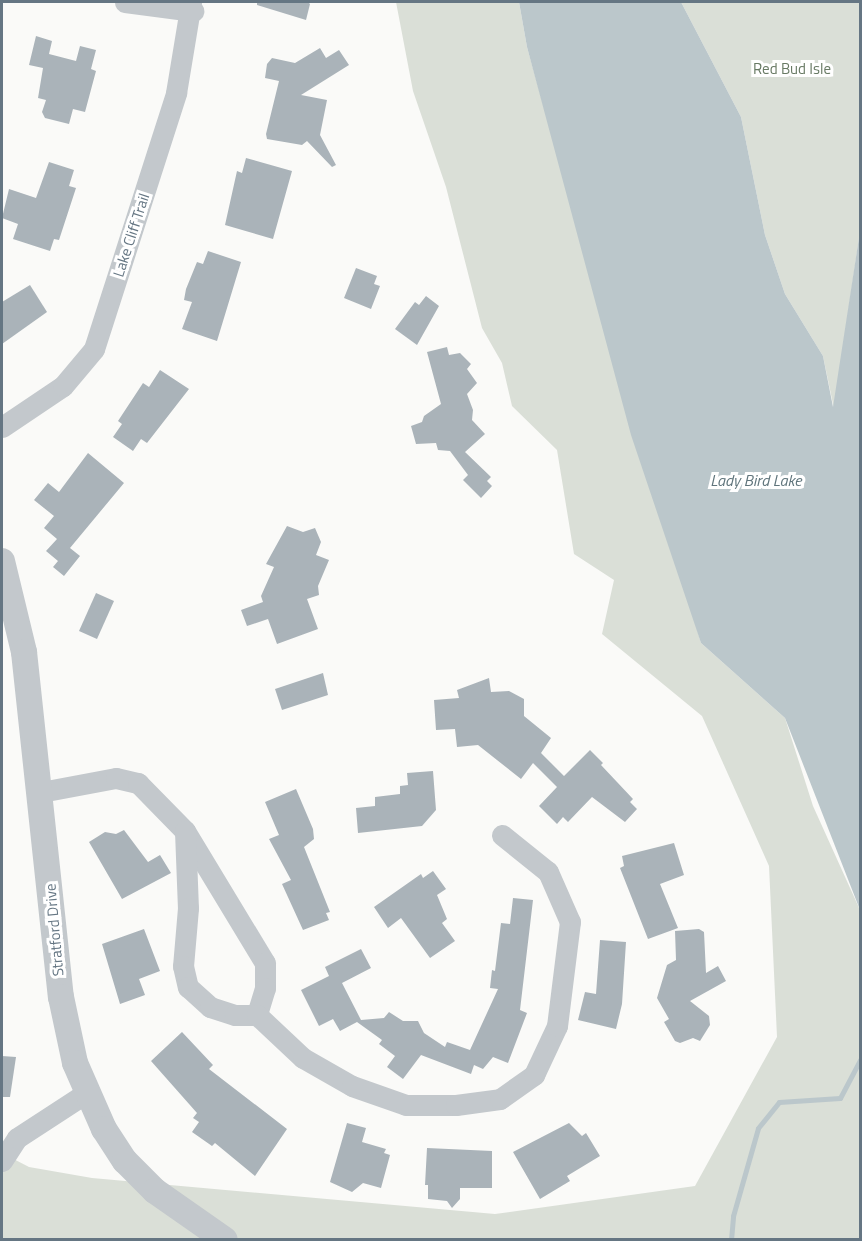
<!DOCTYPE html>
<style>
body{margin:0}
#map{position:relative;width:862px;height:1241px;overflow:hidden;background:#fafaf8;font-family:"Titillium Web",sans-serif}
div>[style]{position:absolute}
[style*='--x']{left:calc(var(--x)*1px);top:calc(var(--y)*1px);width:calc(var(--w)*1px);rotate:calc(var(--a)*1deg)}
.green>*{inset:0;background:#dadfd7}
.water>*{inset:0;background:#bbc7cb}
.stream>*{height:5px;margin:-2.5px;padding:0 2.5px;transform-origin:2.5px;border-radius:2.5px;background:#bbc7cb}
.building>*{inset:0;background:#aab3b9}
.minor>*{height:21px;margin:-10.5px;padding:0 10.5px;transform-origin:10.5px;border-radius:10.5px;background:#c3c8cc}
.tertiary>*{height:26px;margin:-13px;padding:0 13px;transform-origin:13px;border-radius:13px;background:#c3c8cc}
span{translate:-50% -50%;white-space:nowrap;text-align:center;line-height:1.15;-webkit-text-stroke:6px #fff;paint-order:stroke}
.park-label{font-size:15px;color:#687a64}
.street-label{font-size:15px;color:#657683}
.water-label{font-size:16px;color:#60757c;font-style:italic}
.frame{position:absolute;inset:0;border:3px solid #657683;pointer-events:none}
</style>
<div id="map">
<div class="green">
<div style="clip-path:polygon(396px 2px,519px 2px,527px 47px,580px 237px,701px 643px,785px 718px,813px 806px,860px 910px,860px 1239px,2px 1239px,2px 1153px,29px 1167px,92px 1178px,495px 1214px,695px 1186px,777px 1037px,769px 866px,702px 716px,602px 634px,614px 580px,574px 554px,557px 450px,512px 406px,502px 363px,482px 328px,446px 187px,413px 91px)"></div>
<div style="clip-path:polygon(681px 2px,860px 2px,860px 231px,834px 409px,823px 356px,785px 294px,765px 235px,741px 117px)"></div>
</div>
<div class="water">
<div style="clip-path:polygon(519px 2px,681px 2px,741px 117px,765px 235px,785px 294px,823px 356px,833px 407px,860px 231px,860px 910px,785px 718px,701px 643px,631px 435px,527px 47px)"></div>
</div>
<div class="stream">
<div style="--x:731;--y:1240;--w:24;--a:-85"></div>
<div style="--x:733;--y:1216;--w:91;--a:-74.1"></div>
<div style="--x:758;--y:1128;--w:33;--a:-51"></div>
<div style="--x:779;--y:1102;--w:61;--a:-3.8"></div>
<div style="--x:840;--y:1098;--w:43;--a:-62.2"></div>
</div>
<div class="building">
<div style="clip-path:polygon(257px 2px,308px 2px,310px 4px,306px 20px,257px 5px)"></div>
<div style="clip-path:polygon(36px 36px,52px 41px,49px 54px,76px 61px,80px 46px,96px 50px,91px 69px,96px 71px,85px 112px,73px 109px,69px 124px,45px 118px,42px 112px,46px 100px,38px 98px,43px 68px,29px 65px)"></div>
<div style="clip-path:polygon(320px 48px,326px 58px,339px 50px,349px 65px,301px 95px,327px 100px,320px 135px,336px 165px,332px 167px,307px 141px,302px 145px,267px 139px,266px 134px,279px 81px,265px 78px,267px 64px,272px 58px,295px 63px)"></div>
<div style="clip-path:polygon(246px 158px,292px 171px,273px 239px,225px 225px,237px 171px,242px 173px)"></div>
<div style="clip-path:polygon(49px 162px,74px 170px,69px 186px,76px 188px,59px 240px,54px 239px,50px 251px,13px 239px,18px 224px,2px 218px,9px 189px,36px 198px)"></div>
<div style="clip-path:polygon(208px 251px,241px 262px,217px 341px,182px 329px,192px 302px,184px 300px,186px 289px,197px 262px,203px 264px)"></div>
<div style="clip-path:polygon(356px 268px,377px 276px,374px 284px,380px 286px,371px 309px,344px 298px)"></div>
<div style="clip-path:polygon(30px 285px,47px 312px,2px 344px,2px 302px)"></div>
<div style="clip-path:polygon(426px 296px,439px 306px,417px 345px,395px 329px,415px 302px,419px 305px)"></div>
<div style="clip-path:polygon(447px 347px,449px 355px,460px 353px,471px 364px,467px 369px,477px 383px,467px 394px,473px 410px,472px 420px,485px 434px,465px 452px,491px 477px,487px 481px,492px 486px,481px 498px,463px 480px,468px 475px,450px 451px,438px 450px,436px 443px,416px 444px,411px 426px,422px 422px,424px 416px,441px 404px,427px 352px)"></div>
<div style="clip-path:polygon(160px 370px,189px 389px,147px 443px,141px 439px,133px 451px,113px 437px,122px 424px,118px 421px,143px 383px,149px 387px)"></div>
<div style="clip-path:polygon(88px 453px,124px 483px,70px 548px,80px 556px,64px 576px,53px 567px,58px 561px,46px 551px,57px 539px,44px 528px,54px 516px,34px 500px,48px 483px,59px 492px)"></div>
<div style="clip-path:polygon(287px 526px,303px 532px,315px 528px,321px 542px,316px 555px,329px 560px,318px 586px,319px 595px,307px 599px,318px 629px,277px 644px,268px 619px,247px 626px,241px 610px,263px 602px,261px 596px,274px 567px,266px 564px)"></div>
<div style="clip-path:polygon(96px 593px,114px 601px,97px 639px,79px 631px)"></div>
<div style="clip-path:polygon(323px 673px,328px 695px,282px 710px,275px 689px)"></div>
<div style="clip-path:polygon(489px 678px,491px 692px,509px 691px,524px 699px,524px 716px,551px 738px,541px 753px,564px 776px,590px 750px,603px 763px,601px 765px,633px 799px,630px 802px,637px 809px,625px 822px,592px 797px,568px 822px,563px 817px,557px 824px,539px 806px,557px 787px,533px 763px,521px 779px,478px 745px,457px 747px,455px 729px,436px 730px,434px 700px,459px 698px,457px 690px)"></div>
<div style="clip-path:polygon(433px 771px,436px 810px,422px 826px,358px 833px,356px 808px,375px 806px,375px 797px,400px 794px,400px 786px,408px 785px,407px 773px)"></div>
<div style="clip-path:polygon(296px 789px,313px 829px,314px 839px,304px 847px,330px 912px,326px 913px,329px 920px,303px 930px,282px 884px,291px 880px,269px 839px,279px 835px,265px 802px)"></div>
<div style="clip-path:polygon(124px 830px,148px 862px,160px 855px,171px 873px,122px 899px,89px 842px,105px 832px,116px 834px)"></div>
<div style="clip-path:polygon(674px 843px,684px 875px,660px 884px,678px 928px,648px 939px,620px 868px,624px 866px,622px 856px)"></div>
<div style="clip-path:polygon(433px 871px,446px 889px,437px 895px,447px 919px,442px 923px,455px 941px,430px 958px,401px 918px,388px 928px,374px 907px,421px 874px,423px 878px)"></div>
<div style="clip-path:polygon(513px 898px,533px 900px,520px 1010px,527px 1013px,508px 1063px,493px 1057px,483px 1069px,474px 1065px,471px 1074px,421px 1055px,403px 1079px,387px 1067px,395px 1056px,379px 1044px,382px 1040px,357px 1022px,340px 1031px,333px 1019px,319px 1026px,301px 990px,329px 976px,325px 967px,361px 949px,371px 968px,342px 983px,361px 1020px,384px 1018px,389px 1012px,403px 1021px,418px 1021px,424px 1033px,445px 1047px,447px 1042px,470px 1050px,498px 989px,490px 988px,492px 970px,495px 971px,501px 923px,510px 924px)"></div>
<div style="clip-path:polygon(144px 929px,160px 971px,139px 979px,145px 995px,120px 1004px,102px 944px)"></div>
<div style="clip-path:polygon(699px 929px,704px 932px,706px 973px,718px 966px,726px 981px,690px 1001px,709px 1016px,710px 1025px,700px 1041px,693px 1038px,680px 1043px,675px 1041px,664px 1022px,669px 1019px,657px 998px,667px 965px,676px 960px,675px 931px)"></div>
<div style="clip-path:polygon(600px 940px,626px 942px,622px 1004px,616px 1029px,578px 1020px,585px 992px,596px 994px)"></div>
<div style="clip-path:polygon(182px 1032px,213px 1065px,209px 1069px,287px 1129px,255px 1176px,215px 1143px,212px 1146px,192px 1132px,199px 1122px,193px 1118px,197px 1113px,151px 1061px)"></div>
<div style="clip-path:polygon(2px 1056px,16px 1057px,10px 1097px,2px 1097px)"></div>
<div style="clip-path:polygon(347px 1123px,366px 1128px,362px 1142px,386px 1149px,384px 1153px,390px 1155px,381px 1188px,363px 1183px,352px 1192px,330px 1182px)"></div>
<div style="clip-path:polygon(569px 1123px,582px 1136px,586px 1133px,600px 1156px,567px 1176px,570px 1181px,540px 1199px,513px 1152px)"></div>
<div style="clip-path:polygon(427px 1148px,492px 1151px,492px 1188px,460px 1188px,460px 1199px,452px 1208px,447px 1201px,428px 1199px,428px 1185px,425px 1185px)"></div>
</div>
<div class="minor">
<div style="--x:125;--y:2;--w:69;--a:7.5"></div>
<div style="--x:2;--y:427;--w:73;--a:-33.9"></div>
<div style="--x:63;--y:386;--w:48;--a:-50"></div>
<div style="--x:94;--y:349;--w:269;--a:-72.2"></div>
<div style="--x:176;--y:93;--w:92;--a:-80.6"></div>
<div style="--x:41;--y:792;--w:76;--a:-10.6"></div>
<div style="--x:116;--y:778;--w:23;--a:13"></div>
<div style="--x:138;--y:783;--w:67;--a:45.6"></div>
<div style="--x:185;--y:831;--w:154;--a:58.8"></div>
<div style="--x:265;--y:963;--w:25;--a:90"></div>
<div style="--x:265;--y:988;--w:28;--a:107"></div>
<div style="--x:185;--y:831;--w:77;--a:87.8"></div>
<div style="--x:188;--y:908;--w:58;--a:94.9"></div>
<div style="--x:183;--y:966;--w:22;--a:77"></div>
<div style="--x:188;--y:987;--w:30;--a:42"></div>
<div style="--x:210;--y:1007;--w:26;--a:18"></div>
<div style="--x:235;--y:1015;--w:22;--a:0"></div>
<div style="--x:257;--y:1015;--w:63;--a:43.1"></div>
<div style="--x:303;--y:1058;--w:56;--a:29.7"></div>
<div style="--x:352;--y:1086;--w:57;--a:19.4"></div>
<div style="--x:406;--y:1105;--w:50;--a:0"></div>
<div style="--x:456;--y:1105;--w:44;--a:-7.8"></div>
<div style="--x:500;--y:1099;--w:42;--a:-35.2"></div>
<div style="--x:534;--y:1075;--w:54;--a:-64.9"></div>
<div style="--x:557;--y:1026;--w:105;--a:-82.9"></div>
<div style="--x:570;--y:922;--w:55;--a:-113.7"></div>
<div style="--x:548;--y:872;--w:59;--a:-141.2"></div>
<div style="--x:2;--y:1161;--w:27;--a:-57"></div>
<div style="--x:17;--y:1138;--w:82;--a:-33.1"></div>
</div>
<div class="tertiary">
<div style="--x:2;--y:561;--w:94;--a:76.4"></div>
<div style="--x:24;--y:652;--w:347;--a:83.9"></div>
<div style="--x:61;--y:997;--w:67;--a:78"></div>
<div style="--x:75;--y:1063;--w:72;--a:66.3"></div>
<div style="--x:104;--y:1129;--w:38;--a:57"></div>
<div style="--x:125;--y:1161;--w:42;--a:45"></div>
<div style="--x:155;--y:1191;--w:85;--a:35"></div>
</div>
<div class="park-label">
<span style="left:792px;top:69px">Red Bud Isle</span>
</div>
<div class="street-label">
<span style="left:131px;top:235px;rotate:-72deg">Lake Cliff Trail</span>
<span style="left:54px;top:930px;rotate:-95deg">Stratford Drive</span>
</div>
<div class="water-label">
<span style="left:756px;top:480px">Lady Bird Lake</span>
</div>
<div class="frame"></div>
</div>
